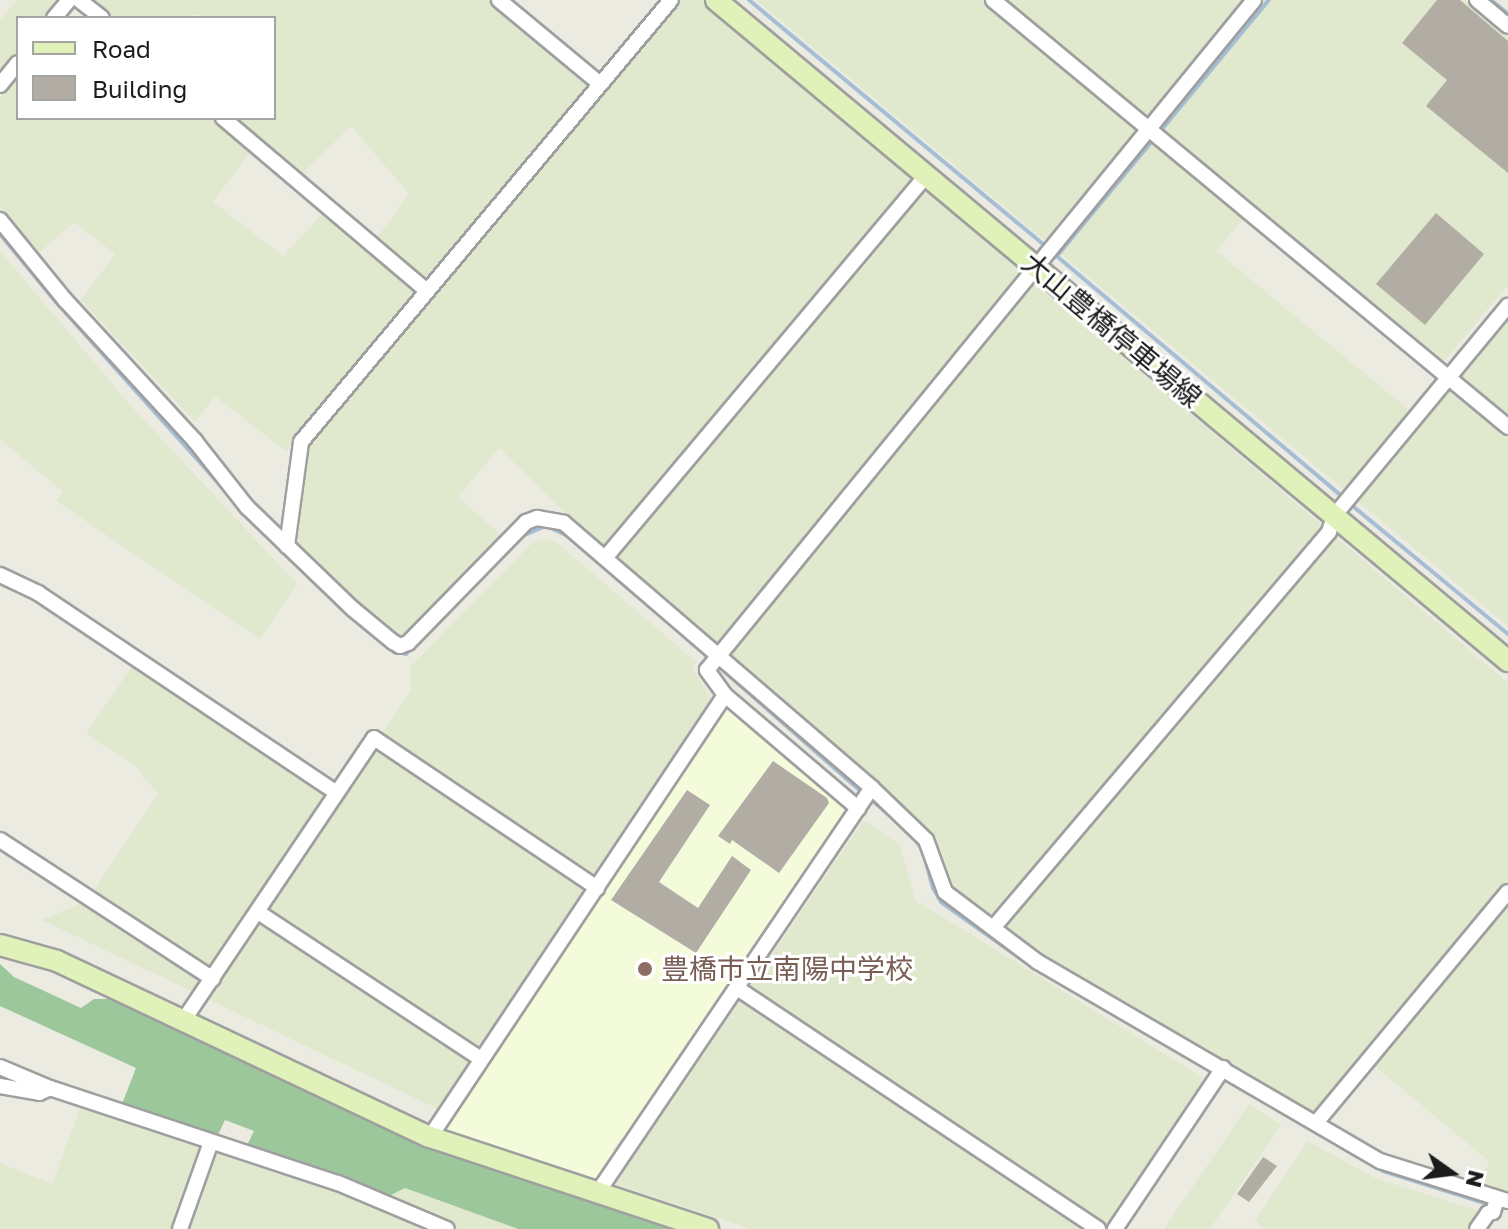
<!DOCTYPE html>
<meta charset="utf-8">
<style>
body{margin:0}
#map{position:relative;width:1508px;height:1229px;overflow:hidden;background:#ecebe1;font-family:"Golos Text","Noto Sans JP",sans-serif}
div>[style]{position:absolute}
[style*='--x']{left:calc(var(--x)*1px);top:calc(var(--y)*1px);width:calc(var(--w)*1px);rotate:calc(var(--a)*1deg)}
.education>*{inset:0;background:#f3fbdb}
.farmland>*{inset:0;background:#e0e9ce}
.forest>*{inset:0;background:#9bc79a}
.stream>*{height:4px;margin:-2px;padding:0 2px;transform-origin:2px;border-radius:2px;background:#a5bed6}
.building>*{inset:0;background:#b1ada5}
.roads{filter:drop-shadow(2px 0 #9f9f9f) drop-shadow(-2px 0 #9f9f9f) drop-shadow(0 2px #9f9f9f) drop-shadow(0 -2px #9f9f9f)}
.street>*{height:14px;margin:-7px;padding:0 7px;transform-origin:7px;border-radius:7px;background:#fff}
.secondary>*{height:20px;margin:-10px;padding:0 10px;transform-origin:10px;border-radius:10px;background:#e0f2b9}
.dots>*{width:22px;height:22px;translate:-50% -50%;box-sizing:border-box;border:4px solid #fff;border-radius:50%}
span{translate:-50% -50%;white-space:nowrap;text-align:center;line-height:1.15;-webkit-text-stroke:6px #fff;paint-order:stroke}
.street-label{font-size:28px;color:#1b1b1b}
.education-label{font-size:28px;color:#785e54}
.left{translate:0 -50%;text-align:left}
.legend{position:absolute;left:16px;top:16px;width:260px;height:104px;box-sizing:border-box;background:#fff;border:2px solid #a4a4a4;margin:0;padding:10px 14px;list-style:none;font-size:24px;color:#1b1b1b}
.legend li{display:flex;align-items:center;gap:16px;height:40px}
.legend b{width:40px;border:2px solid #a4a4a4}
.north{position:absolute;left:1412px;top:1133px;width:80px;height:80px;-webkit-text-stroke:6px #fff;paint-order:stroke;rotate:104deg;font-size:22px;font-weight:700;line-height:32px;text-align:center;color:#1b1b1b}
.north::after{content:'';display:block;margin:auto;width:28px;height:36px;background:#1b1b1b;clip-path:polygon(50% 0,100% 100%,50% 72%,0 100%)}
</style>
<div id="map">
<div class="education">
<div style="clip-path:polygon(727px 704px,849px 810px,624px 1140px,621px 1138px,613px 1149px,616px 1152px,598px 1179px,441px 1129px)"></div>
</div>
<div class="farmland">
<div style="clip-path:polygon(17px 0,60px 0,49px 18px,18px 18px,18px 55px,0 77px,0 20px)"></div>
<div style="clip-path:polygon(87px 0,489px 0,589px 84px,428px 281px,376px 239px,409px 194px,351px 126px,301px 175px,233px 118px,274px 118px,274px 18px,192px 15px,190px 18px,109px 18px)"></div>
<div style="clip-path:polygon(681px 0,702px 0,1508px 683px,1508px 1196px,1472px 1186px,1490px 1162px,1364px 1057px,1314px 1117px,1206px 1048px,1040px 957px,952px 894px,936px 853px,887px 796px,886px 788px,616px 561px,615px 555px,595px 542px,499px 448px,458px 497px,502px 536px,404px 640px,394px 637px,353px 602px,296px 544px,308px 444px)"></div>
<div style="clip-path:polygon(756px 0,1465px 0,1508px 36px,1508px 285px,1444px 361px,1255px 206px,1216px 251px,1420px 419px,1508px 316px,1508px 626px)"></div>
<div style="clip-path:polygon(18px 74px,18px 118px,213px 118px,252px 149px,213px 202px,283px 256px,323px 213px,420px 293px,286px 451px,215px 396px,195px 422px,81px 300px,115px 254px,74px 222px,39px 253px,0 206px,0 97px)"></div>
<div style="clip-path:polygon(0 251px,132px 407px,297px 584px,260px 639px,56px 501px,63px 492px,0 439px)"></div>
<div style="clip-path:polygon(545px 539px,556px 542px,696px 662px,692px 669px,714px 702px,440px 1110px,42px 920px,87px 901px,158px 794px,133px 764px,86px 734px,135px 662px,337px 799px,411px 691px,410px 667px,532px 543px)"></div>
<div style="clip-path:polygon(864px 820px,900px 845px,915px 900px,1210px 1082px,1110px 1229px,751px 1229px,615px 1184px)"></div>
<div style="clip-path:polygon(82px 1103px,381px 1208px,387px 1197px,405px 1188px,518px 1229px,0 1229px,0 1163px,52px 1184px)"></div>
<div style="clip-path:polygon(1249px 1104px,1281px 1125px,1210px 1229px,1164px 1229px)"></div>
<div style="clip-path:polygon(1308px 1141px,1375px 1178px,1485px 1213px,1474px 1229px,1264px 1229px,1255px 1221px)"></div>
</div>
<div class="forest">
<div style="clip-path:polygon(0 964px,14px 977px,81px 1008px,94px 999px,115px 999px,420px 1142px,673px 1229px,518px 1229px,405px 1188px,387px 1197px,245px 1149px,254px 1131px,225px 1120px,217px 1137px,122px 1104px,136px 1068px,0 1006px)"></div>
</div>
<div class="stream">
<div style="--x:749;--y:0;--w:386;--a:39.7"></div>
<div style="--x:1491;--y:0;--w:22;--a:39"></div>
<div style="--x:0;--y:234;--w:87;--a:50.6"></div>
<div style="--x:55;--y:301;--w:259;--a:48.1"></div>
<div style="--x:1053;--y:253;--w:379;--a:40.1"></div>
<div style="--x:1057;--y:256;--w:332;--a:-50.4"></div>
<div style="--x:1349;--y:503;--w:206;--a:39.5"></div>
<div style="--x:260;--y:530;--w:115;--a:43.9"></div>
<div style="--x:343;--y:610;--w:66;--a:39.5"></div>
<div style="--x:394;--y:652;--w:12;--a:9"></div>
<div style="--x:406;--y:654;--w:13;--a:-45"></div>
<div style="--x:422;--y:639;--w:144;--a:-45.8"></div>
<div style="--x:522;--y:536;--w:26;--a:-23"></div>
<div style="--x:546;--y:526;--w:22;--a:24"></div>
<div style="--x:566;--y:535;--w:191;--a:40.5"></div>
<div style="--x:717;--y:665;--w:196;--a:41.3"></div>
<div style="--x:870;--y:799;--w:32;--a:39"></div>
<div style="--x:913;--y:836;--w:18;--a:56"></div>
<div style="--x:923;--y:851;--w:38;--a:75"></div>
<div style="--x:933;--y:888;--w:16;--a:60"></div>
<div style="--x:941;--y:902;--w:110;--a:35.4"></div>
<div style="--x:1031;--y:966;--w:128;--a:30"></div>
<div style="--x:1319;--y:1133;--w:74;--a:30.7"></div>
<div style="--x:1383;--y:1171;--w:113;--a:17.5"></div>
</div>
<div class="building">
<div style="clip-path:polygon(1437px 0,1460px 0,1508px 41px,1508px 173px,1426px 106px,1447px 80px,1402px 43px)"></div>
<div style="clip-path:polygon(1436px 213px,1484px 254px,1425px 325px,1376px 284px)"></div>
<div style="clip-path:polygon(773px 761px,827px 798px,829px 803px,779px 873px,732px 840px,730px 844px,718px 836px)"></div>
<div style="clip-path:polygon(687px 790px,710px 805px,659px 882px,698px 908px,732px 856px,751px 870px,696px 953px,611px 900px)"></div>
<div style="clip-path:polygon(1263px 1157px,1277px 1166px,1249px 1202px,1237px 1194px)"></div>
</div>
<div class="roads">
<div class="street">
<div style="--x:79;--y:0;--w:29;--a:38"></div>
<div style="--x:499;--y:0;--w:131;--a:39.7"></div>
<div style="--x:993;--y:0;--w:669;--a:39.66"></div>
<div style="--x:1477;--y:0;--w:40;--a:40"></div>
<div style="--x:54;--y:18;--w:23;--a:-50"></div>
<div style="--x:0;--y:85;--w:28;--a:-51"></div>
<div style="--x:223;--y:118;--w:267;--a:40.3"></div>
<div style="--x:0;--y:220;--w:103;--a:50.9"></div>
<div style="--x:65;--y:300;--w:192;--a:47.3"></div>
<div style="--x:195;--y:441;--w:84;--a:51.8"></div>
<div style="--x:247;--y:507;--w:147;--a:43.9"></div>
<div style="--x:353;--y:609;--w:52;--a:39.5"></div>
<div style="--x:393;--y:642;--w:8;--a:30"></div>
<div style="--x:400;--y:646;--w:9;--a:-21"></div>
<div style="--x:408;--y:643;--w:169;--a:-45.7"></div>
<div style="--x:526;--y:522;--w:12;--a:-20"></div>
<div style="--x:537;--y:518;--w:27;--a:10"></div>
<div style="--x:564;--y:523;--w:406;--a:40.7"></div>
<div style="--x:872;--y:788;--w:75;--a:43.9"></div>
<div style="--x:926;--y:840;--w:55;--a:69.9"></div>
<div style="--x:945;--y:892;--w:116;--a:37"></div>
<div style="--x:1038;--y:962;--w:396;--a:30.2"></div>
<div style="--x:1380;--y:1161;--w:134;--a:17.4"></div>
<div style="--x:287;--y:546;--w:105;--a:-82.3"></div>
<div style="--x:301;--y:442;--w:576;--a:-50.07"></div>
<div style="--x:606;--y:557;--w:498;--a:-50"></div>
<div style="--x:0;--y:575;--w:42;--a:25.3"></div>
<div style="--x:38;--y:593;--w:358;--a:33.8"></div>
<div style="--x:725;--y:695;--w:175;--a:40.4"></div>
<div style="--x:0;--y:840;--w:254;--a:33.1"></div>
<div style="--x:258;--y:912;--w:267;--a:33.4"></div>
<div style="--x:993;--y:928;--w:519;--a:-49.69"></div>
<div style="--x:1329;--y:532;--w:17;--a:-73"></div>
<div style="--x:1334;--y:516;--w:273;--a:-50.4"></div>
<div style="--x:737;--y:988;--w:434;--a:33.7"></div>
<div style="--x:183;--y:1021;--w:341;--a:-56"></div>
<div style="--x:374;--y:738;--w:269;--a:33.9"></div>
<div style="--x:0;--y:1067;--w:54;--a:22.8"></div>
<div style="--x:50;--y:1088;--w:303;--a:18.3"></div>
<div style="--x:338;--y:1183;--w:118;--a:22.9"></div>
<div style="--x:0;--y:1086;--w:40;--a:10"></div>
<div style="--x:39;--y:1093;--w:12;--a:-24"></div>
<div style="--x:1316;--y:1123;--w:300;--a:-50.3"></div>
<div style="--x:430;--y:1137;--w:531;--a:-56.28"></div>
<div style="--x:725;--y:695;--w:31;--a:-126"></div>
<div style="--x:707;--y:670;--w:865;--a:-50.77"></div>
<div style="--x:598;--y:1192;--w:488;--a:-55.9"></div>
<div style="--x:180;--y:1229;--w:92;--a:-70.4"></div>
<div style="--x:1115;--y:1229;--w:194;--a:-56.1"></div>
<div style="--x:1477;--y:1229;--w:19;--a:-55"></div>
<div style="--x:1488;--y:1213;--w:5;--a:-11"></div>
<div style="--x:1493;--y:1212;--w:14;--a:-73"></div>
</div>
<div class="secondary">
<div style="--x:716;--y:0;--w:1032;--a:39.85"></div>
<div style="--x:0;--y:945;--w:59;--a:15.7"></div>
<div style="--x:57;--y:961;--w:412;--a:25.3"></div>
<div style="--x:430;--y:1137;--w:293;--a:18.3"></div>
</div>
</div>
<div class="dots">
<div style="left:645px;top:969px;background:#8d6e63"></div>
</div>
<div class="street-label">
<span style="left:1112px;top:330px;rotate:40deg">大山豊橋停車場線</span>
</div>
<div class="education-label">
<span class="left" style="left:661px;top:969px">豊橋市立南陽中学校</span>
</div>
<ul class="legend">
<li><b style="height:10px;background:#e0f2b9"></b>Road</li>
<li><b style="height:22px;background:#b1ada5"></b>Building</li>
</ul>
<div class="north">N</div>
</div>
